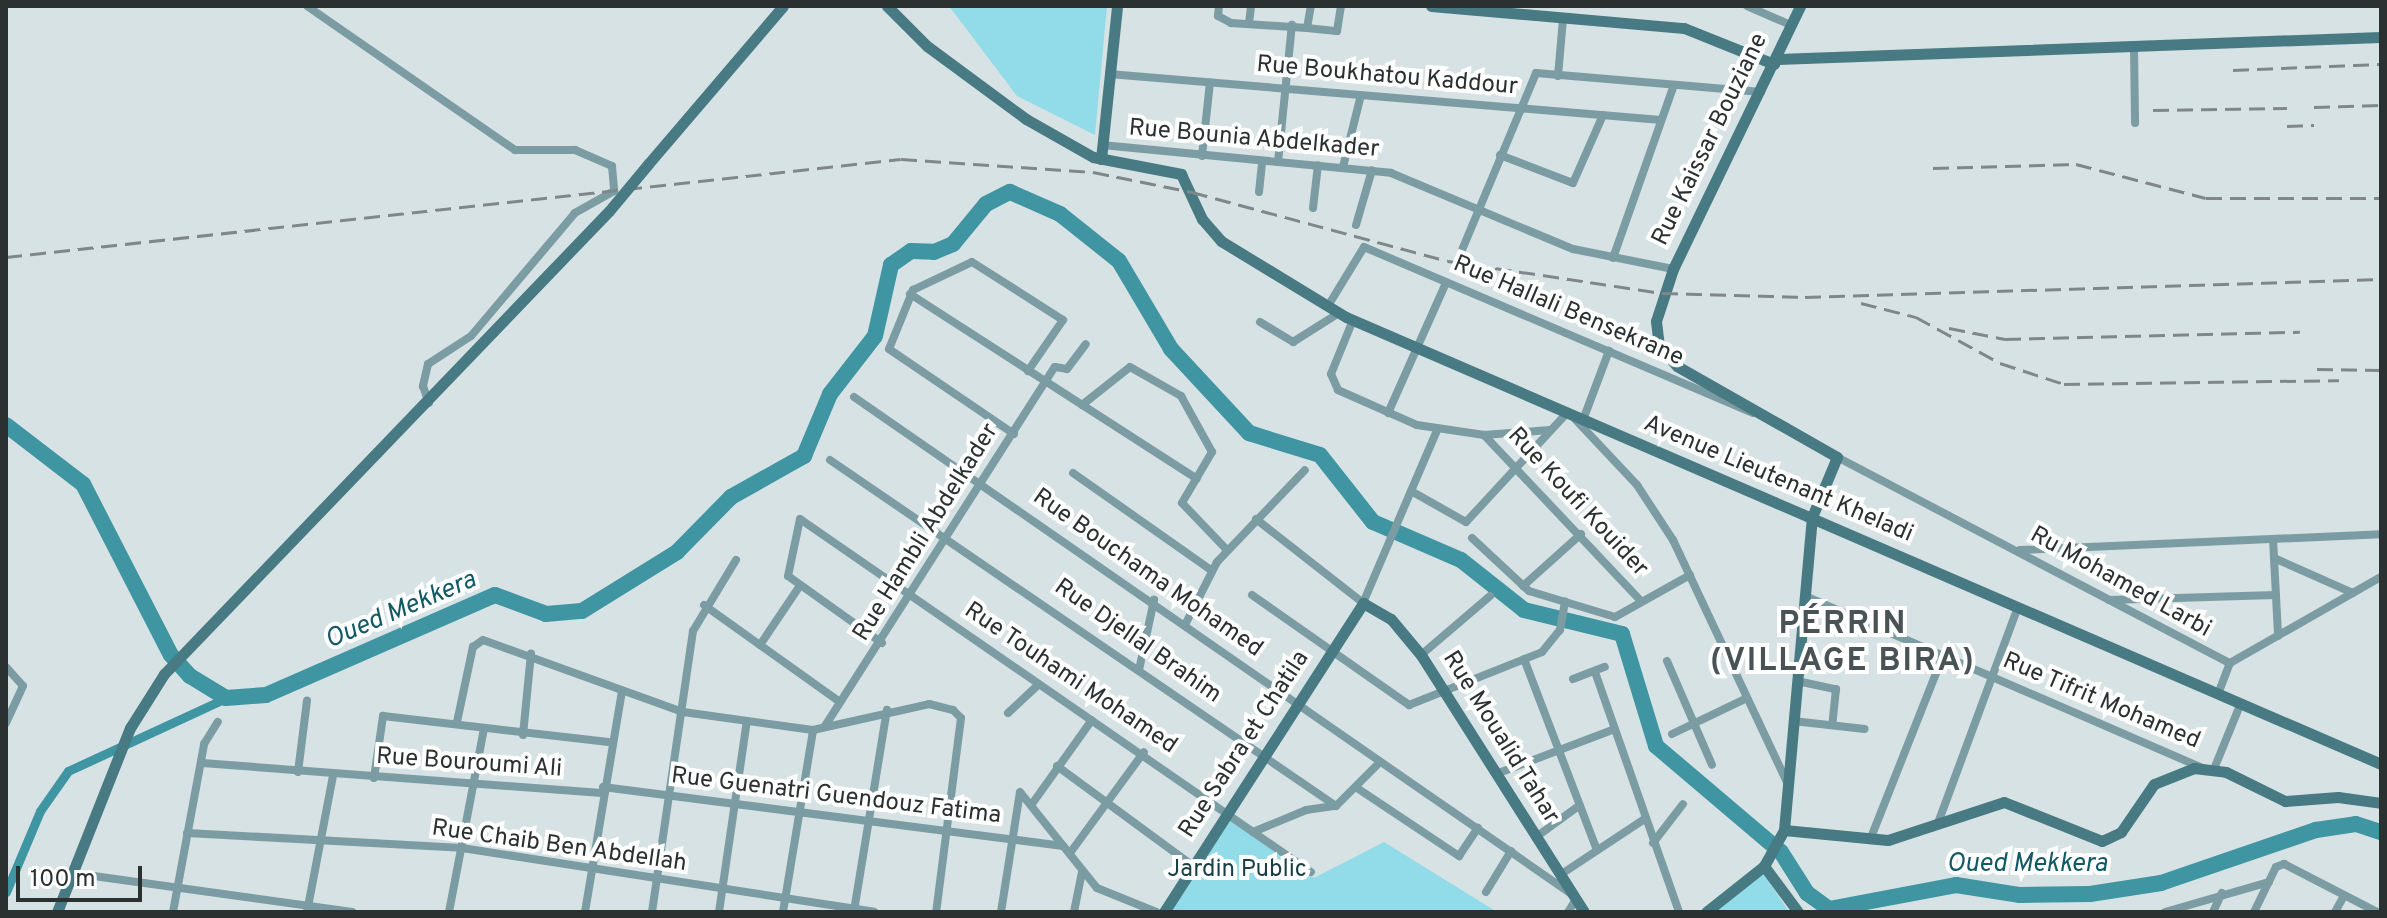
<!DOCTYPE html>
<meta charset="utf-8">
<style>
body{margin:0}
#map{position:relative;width:2387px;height:918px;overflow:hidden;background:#d7e2e4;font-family:Overpass,sans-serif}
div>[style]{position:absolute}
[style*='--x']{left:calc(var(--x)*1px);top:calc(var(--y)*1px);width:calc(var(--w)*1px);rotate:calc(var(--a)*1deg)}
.green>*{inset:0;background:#92dbe8}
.canal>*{height:9px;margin:-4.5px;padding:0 4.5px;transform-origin:4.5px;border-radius:4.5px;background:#3f95a2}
.river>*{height:16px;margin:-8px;padding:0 8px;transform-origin:8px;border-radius:8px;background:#3f95a2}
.street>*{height:8px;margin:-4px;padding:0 4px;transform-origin:4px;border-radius:4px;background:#7b9ca2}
.secondary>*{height:11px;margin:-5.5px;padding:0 5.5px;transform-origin:5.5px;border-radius:5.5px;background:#477a83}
.rail>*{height:3px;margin-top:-1.5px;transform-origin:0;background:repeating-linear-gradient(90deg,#7f8789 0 16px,transparent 0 24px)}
.secondary-bridge>*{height:11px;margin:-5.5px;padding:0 5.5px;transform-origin:5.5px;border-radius:5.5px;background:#477a83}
span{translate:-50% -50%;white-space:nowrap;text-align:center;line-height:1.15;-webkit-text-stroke:8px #fff;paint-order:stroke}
.street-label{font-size:24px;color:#2b3031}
.park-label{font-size:24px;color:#183f46}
.water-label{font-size:26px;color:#115964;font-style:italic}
.district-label{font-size:32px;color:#495355;font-weight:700;letter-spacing:2px}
.frame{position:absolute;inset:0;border:8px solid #2b3031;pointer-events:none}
.scale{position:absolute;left:16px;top:866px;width:126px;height:36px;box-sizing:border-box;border:4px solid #2b3031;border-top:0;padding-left:10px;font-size:24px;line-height:28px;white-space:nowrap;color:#2b3031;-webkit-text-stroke:6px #fff;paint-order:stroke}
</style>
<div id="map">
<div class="green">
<div style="clip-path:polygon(949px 6px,1107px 6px,1095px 135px,1017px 96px)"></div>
<div style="clip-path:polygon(1229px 818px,1314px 878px,1384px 842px,1497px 912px,1162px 912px)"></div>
<div style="clip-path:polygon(1761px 870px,1789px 912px,1708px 912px)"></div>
</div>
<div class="canal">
<div style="--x:6;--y:892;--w:88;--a:-67.2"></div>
<div style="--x:40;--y:811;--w:49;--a:-55"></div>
<div style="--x:68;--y:771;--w:174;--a:-24.8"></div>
</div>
<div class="river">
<div style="--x:6;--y:425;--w:97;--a:37.5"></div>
<div style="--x:83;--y:484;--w:192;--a:62.8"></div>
<div style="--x:171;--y:655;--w:28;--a:48"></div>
<div style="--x:190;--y:676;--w:42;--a:31.4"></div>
<div style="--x:226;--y:698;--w:40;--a:-4.3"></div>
<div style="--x:266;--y:695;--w:250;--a:-23.6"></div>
<div style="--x:495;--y:595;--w:54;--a:20.4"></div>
<div style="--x:546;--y:614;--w:36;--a:-5"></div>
<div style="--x:582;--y:611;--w:112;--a:-31.8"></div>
<div style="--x:677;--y:552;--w:77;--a:-45.5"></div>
<div style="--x:731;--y:497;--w:84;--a:-29.3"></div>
<div style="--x:804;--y:456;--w:67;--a:-67.2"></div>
<div style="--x:830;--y:394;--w:73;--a:-52.2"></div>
<div style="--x:875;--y:336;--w:73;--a:-77.3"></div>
<div style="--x:891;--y:265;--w:24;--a:-35"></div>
<div style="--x:911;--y:251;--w:23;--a:2"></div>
<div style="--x:934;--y:252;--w:21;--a:-23"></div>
<div style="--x:953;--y:244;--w:52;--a:-50.5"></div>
<div style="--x:986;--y:204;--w:27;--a:-27"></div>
<div style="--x:1010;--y:192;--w:55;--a:23.7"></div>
<div style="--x:1060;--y:214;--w:75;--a:38.5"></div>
<div style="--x:1119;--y:261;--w:102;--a:59.4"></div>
<div style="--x:1171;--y:349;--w:115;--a:47.1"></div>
<div style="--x:1249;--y:433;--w:74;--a:17.2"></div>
<div style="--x:1320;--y:455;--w:85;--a:51.7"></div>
<div style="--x:1373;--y:522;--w:96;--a:23.4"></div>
<div style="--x:1461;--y:560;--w:80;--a:38.4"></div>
<div style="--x:1524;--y:610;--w:101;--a:13.8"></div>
<div style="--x:1622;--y:634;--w:117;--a:73.1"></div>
<div style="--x:1656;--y:746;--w:164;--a:40.3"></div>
<div style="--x:1781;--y:852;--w:49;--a:57.6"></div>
<div style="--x:1807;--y:893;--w:27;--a:36"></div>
<div style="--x:1829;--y:909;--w:129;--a:-10.7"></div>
<div style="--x:1956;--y:885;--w:65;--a:8.9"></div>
<div style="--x:2020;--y:895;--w:70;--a:-0.8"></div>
<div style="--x:2090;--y:894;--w:72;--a:-8.8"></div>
<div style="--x:2161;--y:883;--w:164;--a:-18.9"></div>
<div style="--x:2316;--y:830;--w:40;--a:-8.5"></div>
<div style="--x:2356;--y:824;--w:26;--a:18"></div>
</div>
<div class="street">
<div style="--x:307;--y:6;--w:253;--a:34.7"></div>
<div style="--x:515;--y:150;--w:60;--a:0"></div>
<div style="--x:575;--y:150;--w:40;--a:23.4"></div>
<div style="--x:612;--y:166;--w:25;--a:85"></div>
<div style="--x:614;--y:191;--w:45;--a:150.6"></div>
<div style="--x:575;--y:213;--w:161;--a:130.2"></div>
<div style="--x:471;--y:336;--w:51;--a:146.9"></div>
<div style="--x:428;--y:364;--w:23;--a:103"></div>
<div style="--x:423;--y:386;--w:18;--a:71"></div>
<div style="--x:1219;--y:6;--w:10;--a:96"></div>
<div style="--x:1218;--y:16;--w:15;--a:28"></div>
<div style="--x:1231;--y:23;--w:76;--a:3.8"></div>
<div style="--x:1307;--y:28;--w:22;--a:-80"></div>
<div style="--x:1747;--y:6;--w:48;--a:23.4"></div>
<div style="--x:1249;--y:23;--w:17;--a:-83"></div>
<div style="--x:1307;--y:28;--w:30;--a:6"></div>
<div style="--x:1337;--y:31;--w:25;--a:-81"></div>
<div style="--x:2134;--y:47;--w:76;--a:89.2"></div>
<div style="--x:1109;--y:74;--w:554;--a:4.76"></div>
<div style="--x:1558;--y:76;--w:57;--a:-85"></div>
<div style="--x:1102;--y:145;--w:290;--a:5.5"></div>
<div style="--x:1391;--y:173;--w:197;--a:22.7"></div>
<div style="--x:1573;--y:249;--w:102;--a:11.3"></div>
<div style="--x:1500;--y:155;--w:78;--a:21"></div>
<div style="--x:1573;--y:183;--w:74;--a:-66.2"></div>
<div style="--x:1202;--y:156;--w:74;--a:-83.8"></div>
<div style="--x:1278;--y:162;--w:138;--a:-84.2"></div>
<div style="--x:1343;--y:167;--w:74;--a:-76"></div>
<div style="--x:1259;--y:192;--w:31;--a:-84"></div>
<div style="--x:1313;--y:208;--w:43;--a:-83.4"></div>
<div style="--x:1356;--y:225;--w:57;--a:-73.8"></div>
<div style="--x:1462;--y:250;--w:192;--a:-67.3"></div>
<div style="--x:1536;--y:73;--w:226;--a:4.8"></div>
<div style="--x:1613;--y:258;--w:183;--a:-70.6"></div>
<div style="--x:910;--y:294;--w:341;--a:32.8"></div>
<div style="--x:1328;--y:306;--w:69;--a:-58.6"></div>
<div style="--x:1364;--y:247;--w:423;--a:23.1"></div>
<div style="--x:1353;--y:320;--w:58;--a:112.2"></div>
<div style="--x:1331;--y:374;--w:17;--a:66"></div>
<div style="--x:1338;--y:390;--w:86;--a:23.9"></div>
<div style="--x:1417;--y:425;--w:68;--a:8.5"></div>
<div style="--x:1484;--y:435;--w:66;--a:-4.3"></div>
<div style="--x:1260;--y:322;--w:39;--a:31"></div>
<div style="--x:1293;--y:342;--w:54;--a:-32.2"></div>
<div style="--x:854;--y:397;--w:871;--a:34.71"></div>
<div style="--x:1082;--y:405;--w:61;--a:-38.4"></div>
<div style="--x:1130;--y:367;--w:59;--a:29.6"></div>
<div style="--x:1181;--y:396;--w:64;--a:61"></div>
<div style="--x:1212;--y:452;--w:59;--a:120.5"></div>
<div style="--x:1182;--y:503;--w:65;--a:46.2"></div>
<div style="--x:1388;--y:413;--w:142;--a:-66"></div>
<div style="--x:1575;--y:419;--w:91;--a:46.8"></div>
<div style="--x:1637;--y:485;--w:66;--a:56.8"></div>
<div style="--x:1673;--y:540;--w:270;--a:64.8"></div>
<div style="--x:1583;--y:420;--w:74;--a:-69.4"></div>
<div style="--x:1014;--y:434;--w:151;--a:-145.8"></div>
<div style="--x:889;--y:349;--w:64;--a:-67.9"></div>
<div style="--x:913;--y:290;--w:65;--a:-25.4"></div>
<div style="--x:972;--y:262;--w:108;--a:32.5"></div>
<div style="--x:1063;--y:320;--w:62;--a:124.5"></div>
<div style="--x:1484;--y:435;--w:227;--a:46.6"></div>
<div style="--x:1837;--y:457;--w:444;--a:27.7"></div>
<div style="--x:2230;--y:663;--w:174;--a:-29.7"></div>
<div style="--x:830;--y:460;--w:613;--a:34.36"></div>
<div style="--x:1336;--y:806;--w:62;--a:-45"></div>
<div style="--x:1073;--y:473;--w:169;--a:35.1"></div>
<div style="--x:1411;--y:491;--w:63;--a:29.4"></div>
<div style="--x:1466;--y:522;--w:149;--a:-47.2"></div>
<div style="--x:1256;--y:519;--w:136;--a:38.1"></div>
<div style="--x:1363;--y:603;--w:190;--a:-66.8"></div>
<div style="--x:1472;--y:538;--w:78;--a:42.9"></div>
<div style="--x:1529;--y:591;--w:90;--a:16.8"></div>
<div style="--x:1615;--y:617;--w:86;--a:-29.2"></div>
<div style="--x:2273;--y:539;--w:97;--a:87"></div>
<div style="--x:2020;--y:550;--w:361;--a:-2.5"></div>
<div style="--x:2274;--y:558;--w:86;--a:23.9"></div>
<div style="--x:1523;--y:586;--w:78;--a:-41.9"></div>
<div style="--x:1252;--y:595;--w:192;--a:35"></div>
<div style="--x:1409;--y:705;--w:143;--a:-21.7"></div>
<div style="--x:1542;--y:652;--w:28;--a:-51"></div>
<div style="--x:1560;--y:630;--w:29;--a:-80"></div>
<div style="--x:1805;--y:596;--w:431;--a:23.4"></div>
<div style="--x:2109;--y:600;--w:167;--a:-1.7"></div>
<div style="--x:704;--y:605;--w:167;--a:35.5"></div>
<div style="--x:1186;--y:623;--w:68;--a:-63.1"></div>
<div style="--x:1217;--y:562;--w:127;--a:-46.3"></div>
<div style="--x:882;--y:643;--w:115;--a:-144.5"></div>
<div style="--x:788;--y:576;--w:58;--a:-78.1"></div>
<div style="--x:800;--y:519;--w:621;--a:34.64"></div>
<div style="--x:760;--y:645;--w:70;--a:-56.1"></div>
<div style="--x:1421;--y:655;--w:91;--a:-40.5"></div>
<div style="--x:1524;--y:659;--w:204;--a:69.1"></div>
<div style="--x:1667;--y:661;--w:113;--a:66.6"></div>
<div style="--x:6;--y:667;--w:25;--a:48"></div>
<div style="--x:23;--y:686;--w:41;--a:114.7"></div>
<div style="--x:1139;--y:670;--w:72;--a:-77.9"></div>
<div style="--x:1595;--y:672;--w:254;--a:70.7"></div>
<div style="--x:1573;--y:679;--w:34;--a:-21"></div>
<div style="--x:1797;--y:681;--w:40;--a:12"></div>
<div style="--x:1836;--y:689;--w:36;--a:96"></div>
<div style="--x:2218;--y:694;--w:33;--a:-69"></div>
<div style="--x:1008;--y:713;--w:41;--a:-43"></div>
<div style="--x:1793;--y:721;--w:72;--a:6.3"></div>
<div style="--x:457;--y:722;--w:77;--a:-78"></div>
<div style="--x:473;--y:647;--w:12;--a:-35"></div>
<div style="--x:483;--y:640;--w:213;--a:19.8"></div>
<div style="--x:683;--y:712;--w:131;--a:7.9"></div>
<div style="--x:813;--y:730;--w:119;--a:-12.6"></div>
<div style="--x:929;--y:704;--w:25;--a:14"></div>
<div style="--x:953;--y:710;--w:11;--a:45"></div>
<div style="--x:961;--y:718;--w:196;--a:97.3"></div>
<div style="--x:825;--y:726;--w:426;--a:-57.4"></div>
<div style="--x:1055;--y:367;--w:12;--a:9"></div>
<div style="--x:1067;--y:369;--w:31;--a:-53"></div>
<div style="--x:1672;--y:734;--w:83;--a:-25.6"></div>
<div style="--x:523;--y:735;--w:82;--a:-84.4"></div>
<div style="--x:202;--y:763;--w:401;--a:4.3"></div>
<div style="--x:1057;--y:766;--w:169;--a:36.3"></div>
<div style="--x:2214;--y:769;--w:71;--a:-67.8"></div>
<div style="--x:298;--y:772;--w:72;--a:-82.8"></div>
<div style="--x:1496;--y:774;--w:127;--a:-20.7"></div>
<div style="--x:374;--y:778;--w:63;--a:-81.7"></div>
<div style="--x:383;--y:716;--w:227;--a:6.6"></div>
<div style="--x:603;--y:787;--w:464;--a:7.3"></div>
<div style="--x:1357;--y:788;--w:123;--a:33.7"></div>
<div style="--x:1459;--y:856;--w:34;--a:-56"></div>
<div style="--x:1032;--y:804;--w:103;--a:-54.5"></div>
<div style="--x:1938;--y:823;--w:230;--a:-69.7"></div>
<div style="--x:1253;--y:832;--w:57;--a:-22.5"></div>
<div style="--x:1306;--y:810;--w:30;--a:-8"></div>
<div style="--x:187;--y:833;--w:275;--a:3.1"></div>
<div style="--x:462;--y:848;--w:417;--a:8.8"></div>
<div style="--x:1536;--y:837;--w:54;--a:-36"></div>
<div style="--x:1870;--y:840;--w:198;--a:-68.4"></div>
<div style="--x:1653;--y:843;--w:49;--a:-52.4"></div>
<div style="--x:1070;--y:853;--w:125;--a:-53.8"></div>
<div style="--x:72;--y:873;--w:283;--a:7.9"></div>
<div style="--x:1560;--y:875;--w:103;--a:-33.5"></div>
<div style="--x:1486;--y:892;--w:48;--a:-58.6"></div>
<div style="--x:854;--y:911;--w:204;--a:-80.7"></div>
<div style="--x:173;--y:912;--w:171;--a:-79.5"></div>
<div style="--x:204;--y:744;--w:26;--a:-58"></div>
<div style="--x:307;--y:912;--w:138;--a:-79.2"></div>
<div style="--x:449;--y:912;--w:187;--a:-79.2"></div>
<div style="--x:585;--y:912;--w:224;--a:-80.5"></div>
<div style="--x:652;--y:912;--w:284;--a:-81.7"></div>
<div style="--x:693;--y:631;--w:83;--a:-58.8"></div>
<div style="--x:719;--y:912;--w:193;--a:-81.7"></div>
<div style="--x:783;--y:912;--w:184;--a:-80.6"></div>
<div style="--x:1001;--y:912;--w:121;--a:-81"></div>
<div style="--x:1020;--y:792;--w:123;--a:51.3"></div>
<div style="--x:1097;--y:888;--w:64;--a:22.1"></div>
<div style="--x:1074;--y:912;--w:41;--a:-78.7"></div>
<div style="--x:1568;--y:912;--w:15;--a:-58"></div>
<div style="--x:2165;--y:912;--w:108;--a:-16.1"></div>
<div style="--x:2213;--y:912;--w:21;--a:-65"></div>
<div style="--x:2254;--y:912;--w:50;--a:-63.9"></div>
<div style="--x:2276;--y:867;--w:9;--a:-21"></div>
<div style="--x:2284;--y:864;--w:105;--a:27.3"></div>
<div style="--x:2335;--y:912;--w:18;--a:-61"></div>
</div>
<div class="secondary">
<div style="--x:887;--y:6;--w:57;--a:45"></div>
<div style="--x:927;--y:46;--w:123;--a:36.4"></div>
<div style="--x:1026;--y:119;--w:77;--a:29.6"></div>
<div style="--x:1093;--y:157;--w:90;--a:10.9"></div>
<div style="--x:1181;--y:174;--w:50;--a:65"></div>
<div style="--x:1202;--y:219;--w:29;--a:49"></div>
<div style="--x:1221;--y:241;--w:146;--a:31.3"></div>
<div style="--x:1346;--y:317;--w:1127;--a:23.36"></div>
<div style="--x:1431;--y:6;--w:254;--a:5"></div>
<div style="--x:1684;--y:28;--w:97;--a:21.8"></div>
<div style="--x:1777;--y:59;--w:604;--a:-2.09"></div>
<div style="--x:1101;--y:159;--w:154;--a:-84"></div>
<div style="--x:649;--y:163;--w:206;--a:-49.5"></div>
<div style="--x:1784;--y:830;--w:104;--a:5.5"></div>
<div style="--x:1888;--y:840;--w:122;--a:-18.1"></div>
<div style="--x:2004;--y:802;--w:105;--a:21.7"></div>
<div style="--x:2102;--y:841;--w:21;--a:-25"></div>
<div style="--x:2121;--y:832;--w:58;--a:-55.5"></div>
<div style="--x:2154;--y:784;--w:43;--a:-21.8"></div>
<div style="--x:2194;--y:768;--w:32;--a:7"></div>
<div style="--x:2226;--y:772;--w:66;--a:26.2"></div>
<div style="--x:2285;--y:801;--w:53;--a:-4.3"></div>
<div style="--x:2338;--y:797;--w:43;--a:7.9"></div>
<div style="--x:1764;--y:866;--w:57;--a:53.5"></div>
<div style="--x:57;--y:912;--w:198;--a:-68.4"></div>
<div style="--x:130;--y:728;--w:64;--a:-57.8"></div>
<div style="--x:164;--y:674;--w:642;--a:-46.14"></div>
<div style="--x:1164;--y:912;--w:368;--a:-57.2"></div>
<div style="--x:1363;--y:603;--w:32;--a:30"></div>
<div style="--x:1391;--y:619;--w:47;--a:50.2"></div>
<div style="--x:1421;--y:655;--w:304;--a:57.6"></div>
<div style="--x:1706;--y:912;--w:74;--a:-38.4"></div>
<div style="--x:1764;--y:866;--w:41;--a:-60.9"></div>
<div style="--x:1784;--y:830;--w:314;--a:-84.9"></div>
<div style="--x:1812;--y:517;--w:65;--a:-67.4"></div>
<div style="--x:1837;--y:457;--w:184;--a:-150.4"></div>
<div style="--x:1677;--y:366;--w:27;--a:-132"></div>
<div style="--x:1659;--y:346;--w:25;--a:-97"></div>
<div style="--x:1656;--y:321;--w:55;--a:-71.9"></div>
<div style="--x:1673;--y:269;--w:292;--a:-64.2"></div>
</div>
<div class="rail">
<div style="--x:2233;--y:70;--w:148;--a:-2.3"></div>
<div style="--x:2314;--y:107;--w:67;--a:-1.7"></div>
<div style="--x:2153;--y:110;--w:134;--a:-0.9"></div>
<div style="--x:2287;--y:126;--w:27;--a:-2"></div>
<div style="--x:1933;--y:168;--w:143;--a:-1.6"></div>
<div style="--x:2076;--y:164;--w:134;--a:14.7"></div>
<div style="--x:2206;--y:198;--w:175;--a:0"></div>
<div style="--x:6;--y:257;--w:900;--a:-6.25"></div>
<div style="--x:901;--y:159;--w:192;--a:3.9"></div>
<div style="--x:1093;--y:172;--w:101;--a:11.4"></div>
<div style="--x:1192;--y:192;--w:265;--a:15.1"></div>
<div style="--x:1448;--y:261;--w:216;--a:8.5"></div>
<div style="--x:1662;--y:293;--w:143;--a:1.6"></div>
<div style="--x:1805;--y:297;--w:576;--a:-1.79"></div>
<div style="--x:1861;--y:303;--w:57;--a:14.3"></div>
<div style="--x:1916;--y:317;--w:96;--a:28.7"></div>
<div style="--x:2000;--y:363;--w:67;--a:18.2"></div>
<div style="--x:2064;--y:384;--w:275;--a:-0.8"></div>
<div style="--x:1949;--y:328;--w:57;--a:11.1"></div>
<div style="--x:2005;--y:339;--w:295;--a:-1.4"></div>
<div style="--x:2317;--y:369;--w:64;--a:0.9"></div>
</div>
<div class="secondary-bridge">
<div style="--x:609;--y:211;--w:62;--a:-50.2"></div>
</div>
<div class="street-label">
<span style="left:1387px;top:77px;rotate:5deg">Rue Boukhatou Kaddour</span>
<span style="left:1254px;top:140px;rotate:5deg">Rue Bounia Abdelkader</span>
<span style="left:1711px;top:140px;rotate:-64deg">Rue Kaissar Bouziane</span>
<span style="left:1568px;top:312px;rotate:23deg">Rue Hallali Bensekrane</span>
<span style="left:1778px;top:480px;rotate:23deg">Avenue Lieutenant Kheladi</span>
<span style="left:1577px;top:503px;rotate:47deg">Rue Koufi Kouider</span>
<span style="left:927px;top:533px;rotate:-58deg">Rue Hambli Abdelkader</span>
<span style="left:1147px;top:574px;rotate:35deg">Rue Bouchama Mohamed</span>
<span style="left:2120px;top:583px;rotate:29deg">Ru Mohamed Larbi</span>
<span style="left:1137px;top:642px;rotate:35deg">Rue Djellal Brahim</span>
<span style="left:1070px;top:679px;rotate:34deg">Rue Touhami Mohamed</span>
<span style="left:2101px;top:702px;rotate:23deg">Rue Tifrit Mohamed</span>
<span style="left:1500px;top:738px;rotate:58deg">Rue Moualid Tahar</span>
<span style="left:1245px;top:745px;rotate:-57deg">Rue Sabra et Chatila</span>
<span style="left:469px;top:764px;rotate:4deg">Rue Bouroumi Ali</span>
<span style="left:836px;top:797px;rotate:7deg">Rue Guenatri Guendouz Fatima</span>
<span style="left:559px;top:847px;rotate:8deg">Rue Chaib Ben Abdellah</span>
</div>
<div class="park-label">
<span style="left:1237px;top:871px">Jardin Public</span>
</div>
<div class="water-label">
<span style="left:401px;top:611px;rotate:-23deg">Oued Mekkera</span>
<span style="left:2027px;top:865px">Oued Mekkera</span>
</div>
<div class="district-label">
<span style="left:1843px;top:644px">PÉRRIN<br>(VILLAGE BIRA)</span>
</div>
<div class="frame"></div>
<div class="scale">100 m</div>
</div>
